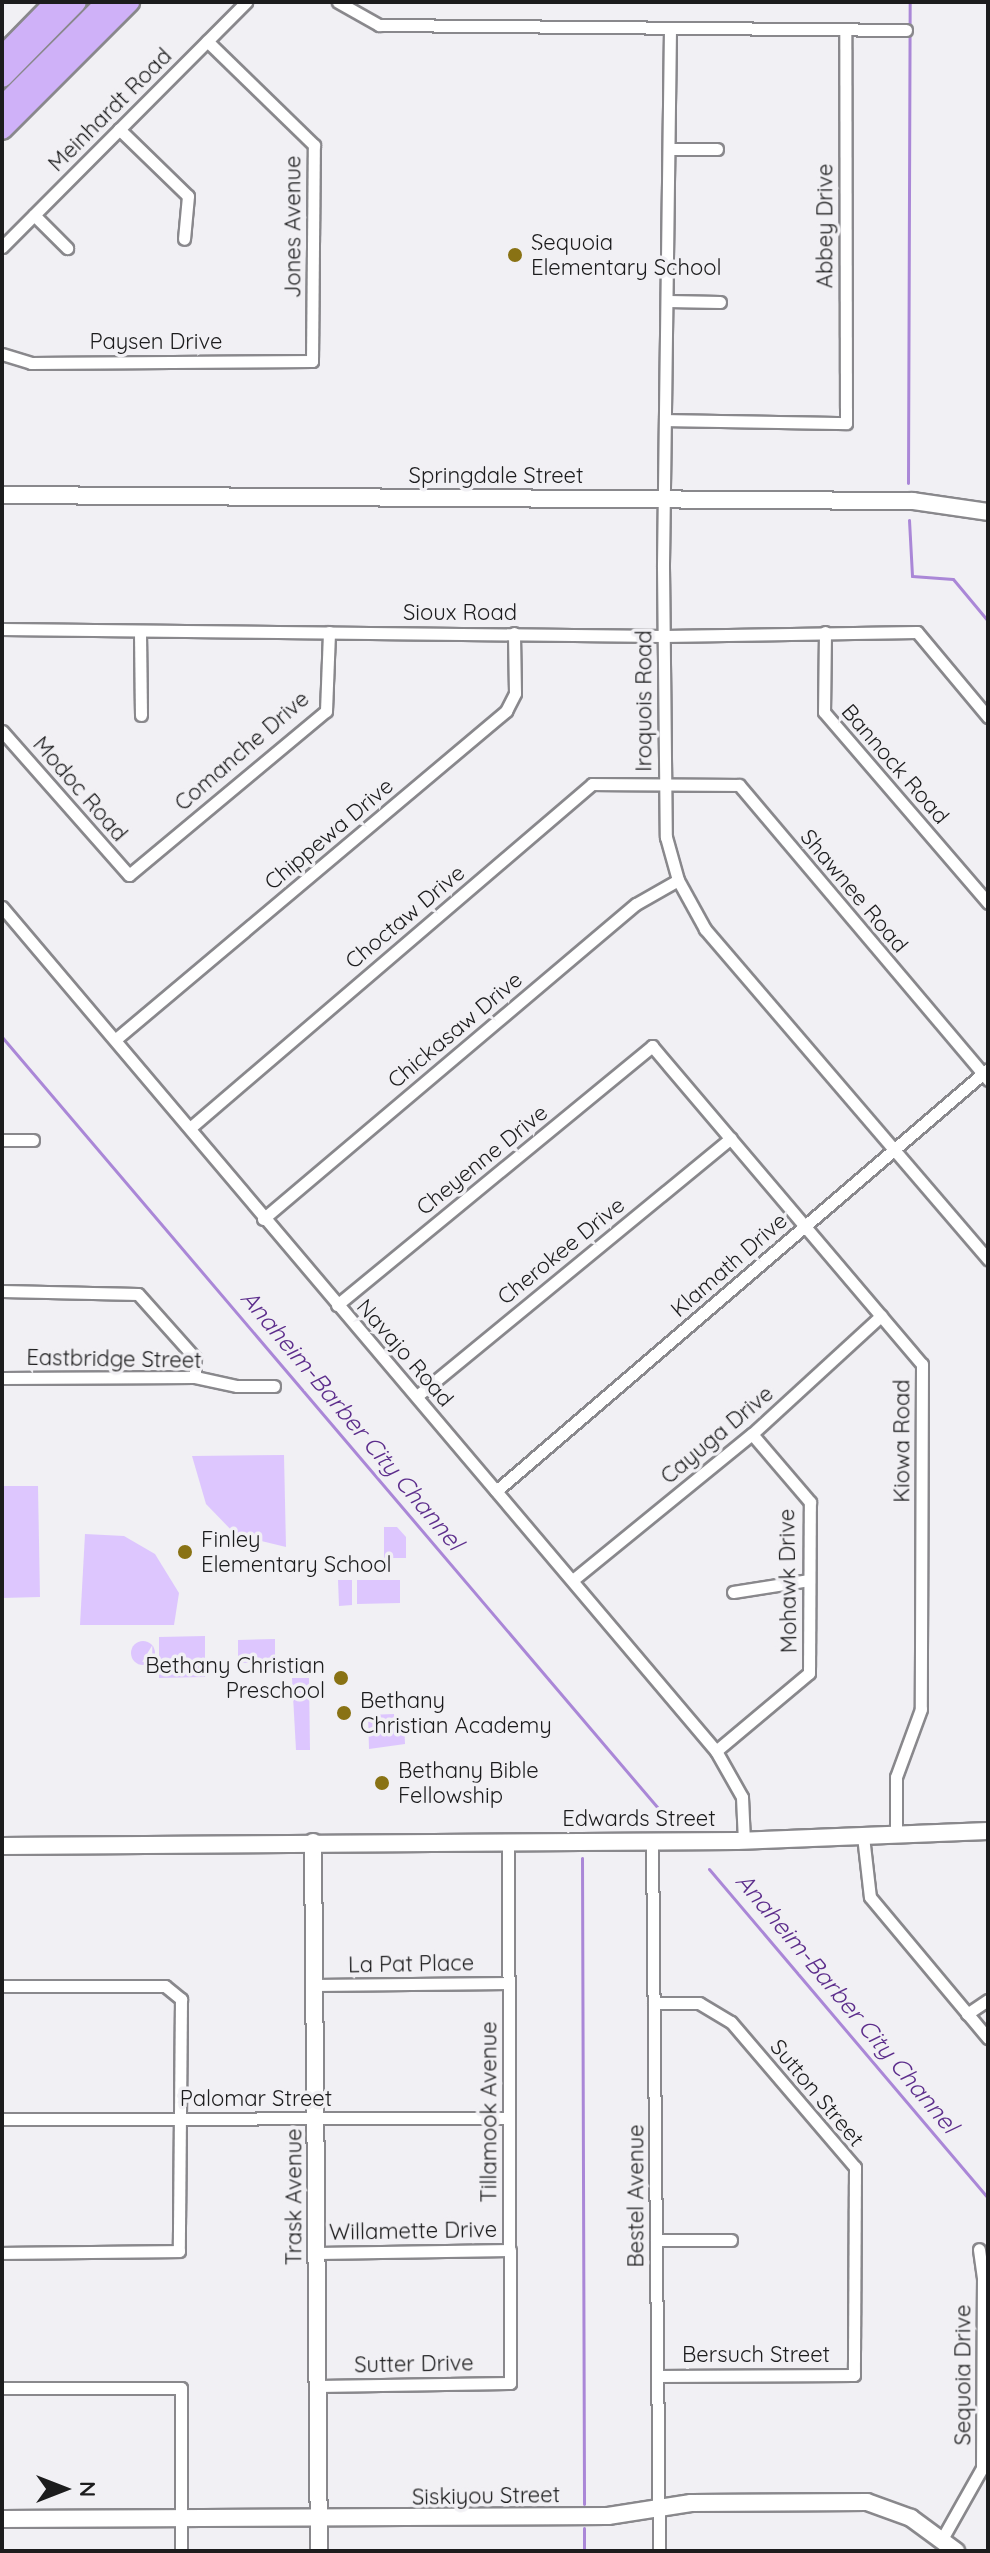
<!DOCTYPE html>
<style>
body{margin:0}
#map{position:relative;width:990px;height:2553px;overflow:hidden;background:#f1f0f4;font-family:Quicksand,sans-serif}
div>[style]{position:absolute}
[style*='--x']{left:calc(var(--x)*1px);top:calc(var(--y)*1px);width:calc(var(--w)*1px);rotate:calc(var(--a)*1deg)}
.green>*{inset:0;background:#ddc6fe}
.round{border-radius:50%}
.stream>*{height:3px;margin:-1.5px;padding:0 1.5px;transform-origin:1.5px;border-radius:1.5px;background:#aa87d7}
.roads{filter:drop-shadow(2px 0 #89888c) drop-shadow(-2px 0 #89888c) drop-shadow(0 2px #89888c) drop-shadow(0 -2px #89888c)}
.street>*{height:11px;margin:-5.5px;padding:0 5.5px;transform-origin:5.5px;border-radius:5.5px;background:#fff}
.secondary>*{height:16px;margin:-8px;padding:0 8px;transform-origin:8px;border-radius:8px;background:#fff}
.highway>*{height:20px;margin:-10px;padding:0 10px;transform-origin:10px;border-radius:10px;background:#cfb1f8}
.dots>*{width:22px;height:22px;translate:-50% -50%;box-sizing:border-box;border:4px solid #f1f0f4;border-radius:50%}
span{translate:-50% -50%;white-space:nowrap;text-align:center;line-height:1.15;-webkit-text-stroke:7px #f1f0f4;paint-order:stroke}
.street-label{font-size:22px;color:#1c1c1d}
.poi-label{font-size:22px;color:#1c1c1d}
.left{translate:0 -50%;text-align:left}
.right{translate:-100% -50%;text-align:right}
.water-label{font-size:24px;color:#5d2e8c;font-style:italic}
.frame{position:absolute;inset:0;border:4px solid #1c1c1d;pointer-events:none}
.north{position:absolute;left:24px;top:2449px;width:80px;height:80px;-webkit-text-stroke:6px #f1f0f4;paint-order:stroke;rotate:90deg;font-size:22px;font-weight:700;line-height:32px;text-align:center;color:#1c1c1d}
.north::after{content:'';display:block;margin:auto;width:28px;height:36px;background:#1c1c1d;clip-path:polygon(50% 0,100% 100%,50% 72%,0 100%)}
</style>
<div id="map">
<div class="green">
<div style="clip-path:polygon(284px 1455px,286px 1547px,236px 1535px,206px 1504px,192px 1456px)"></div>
<div style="clip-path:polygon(2px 1486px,38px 1486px,40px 1597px,2px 1598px)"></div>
<div style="clip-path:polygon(384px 1527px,397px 1527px,406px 1537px,406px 1558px,384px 1558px)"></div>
<div style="clip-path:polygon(85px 1534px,124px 1536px,155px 1554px,179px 1593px,174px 1625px,80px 1625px)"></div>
<div style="clip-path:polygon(338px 1580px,352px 1580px,352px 1605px,339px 1606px)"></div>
<div style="clip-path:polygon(357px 1580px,400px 1580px,400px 1603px,357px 1604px)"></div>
<div style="clip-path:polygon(205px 1636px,205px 1677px,159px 1678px,159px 1637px)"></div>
<div style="clip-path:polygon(275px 1639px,275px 1662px,238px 1663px,238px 1640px)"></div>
<div class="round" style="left:131px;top:1641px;width:24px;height:24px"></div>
<div style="clip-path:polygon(292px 1678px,309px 1678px,310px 1750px,296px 1750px)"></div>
<div style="clip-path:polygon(394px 1714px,394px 1721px,404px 1721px,405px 1744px,369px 1749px,368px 1715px)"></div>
</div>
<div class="stream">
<div style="--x:908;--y:483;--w:481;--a:-89.8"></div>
<div style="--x:909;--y:520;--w:56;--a:86.9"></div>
<div style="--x:912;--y:576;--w:41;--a:4.2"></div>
<div style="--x:953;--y:579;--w:55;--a:50.2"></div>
<div style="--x:2;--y:1037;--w:1037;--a:49.61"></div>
<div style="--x:582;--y:1858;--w:646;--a:89.82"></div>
<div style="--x:709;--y:1869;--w:431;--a:49.7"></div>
<div style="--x:584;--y:2528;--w:23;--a:90"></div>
</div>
<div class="roads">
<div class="street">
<div style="--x:338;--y:2;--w:47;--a:29.3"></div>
<div style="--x:379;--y:25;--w:527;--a:0.54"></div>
<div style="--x:670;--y:29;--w:538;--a:90.75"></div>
<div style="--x:663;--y:567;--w:270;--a:89.4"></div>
<div style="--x:666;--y:837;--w:45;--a:74.4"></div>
<div style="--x:678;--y:880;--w:56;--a:61.1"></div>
<div style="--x:705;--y:929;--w:435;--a:49.4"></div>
<div style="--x:119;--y:129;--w:96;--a:44.2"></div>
<div style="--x:188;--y:196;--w:43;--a:95.3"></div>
<div style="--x:669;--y:149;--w:48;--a:0"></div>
<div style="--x:34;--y:215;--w:47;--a:45"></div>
<div style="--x:2;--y:247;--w:346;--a:-45.1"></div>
<div style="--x:668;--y:301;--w:52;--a:1.1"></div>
<div style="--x:2;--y:354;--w:30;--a:17"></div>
<div style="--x:31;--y:363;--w:281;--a:-0.4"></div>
<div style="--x:312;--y:361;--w:216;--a:-89.5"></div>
<div style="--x:314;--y:145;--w:149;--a:-135.8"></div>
<div style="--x:667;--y:420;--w:179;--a:1"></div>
<div style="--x:846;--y:423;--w:393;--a:-90.1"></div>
<div style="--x:2;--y:629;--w:662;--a:0.61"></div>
<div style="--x:664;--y:636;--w:253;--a:-0.9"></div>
<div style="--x:917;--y:632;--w:111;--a:50.1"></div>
<div style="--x:825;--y:632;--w:80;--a:90.7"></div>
<div style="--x:824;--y:712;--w:252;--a:49.3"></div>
<div style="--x:140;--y:633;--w:82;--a:89.3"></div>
<div style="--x:2;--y:731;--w:192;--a:48.6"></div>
<div style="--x:129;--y:875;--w:256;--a:-39.8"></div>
<div style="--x:326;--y:711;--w:79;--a:-87.8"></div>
<div style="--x:2;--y:907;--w:1106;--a:49.77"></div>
<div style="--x:716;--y:1751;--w:53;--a:60.5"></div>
<div style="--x:742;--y:1797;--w:44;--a:87.4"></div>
<div style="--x:116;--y:1039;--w:510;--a:-40.06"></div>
<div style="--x:506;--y:711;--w:20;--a:-63"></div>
<div style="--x:515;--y:693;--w:60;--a:-91"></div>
<div style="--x:190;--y:1128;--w:529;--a:-40.55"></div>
<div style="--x:592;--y:784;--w:147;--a:0.4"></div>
<div style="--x:739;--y:785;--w:386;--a:49.8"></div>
<div style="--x:2;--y:1140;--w:31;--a:0"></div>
<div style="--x:263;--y:1219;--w:488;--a:-40.2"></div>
<div style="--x:636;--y:904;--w:48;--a:-29.7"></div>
<div style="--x:2;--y:1291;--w:136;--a:1.3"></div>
<div style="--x:138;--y:1294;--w:86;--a:48.3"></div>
<div style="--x:195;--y:1358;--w:19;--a:90"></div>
<div style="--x:337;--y:1305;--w:408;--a:-39.4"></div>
<div style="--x:652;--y:1046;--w:417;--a:49.7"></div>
<div style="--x:922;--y:1364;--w:345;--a:90.2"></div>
<div style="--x:921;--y:1709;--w:72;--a:110.2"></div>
<div style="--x:896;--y:1777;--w:58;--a:90"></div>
<div style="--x:2;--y:1378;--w:193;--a:-0.3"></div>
<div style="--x:195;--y:1377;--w:43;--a:12.1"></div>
<div style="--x:237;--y:1386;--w:37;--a:0"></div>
<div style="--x:417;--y:1396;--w:406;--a:-39.4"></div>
<div style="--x:496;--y:1491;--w:648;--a:-40.62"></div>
<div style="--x:574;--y:1579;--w:230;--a:-39.2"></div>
<div style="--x:752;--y:1434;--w:175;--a:-42.5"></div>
<div style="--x:733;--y:1592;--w:77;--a:-9"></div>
<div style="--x:716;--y:1751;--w:121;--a:-40"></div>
<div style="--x:809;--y:1673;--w:171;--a:-89.7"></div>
<div style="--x:810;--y:1502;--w:89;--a:-130.5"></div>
<div style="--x:863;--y:1836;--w:61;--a:83.5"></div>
<div style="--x:870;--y:1897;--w:184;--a:50.1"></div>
<div style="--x:652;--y:1840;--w:711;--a:89.44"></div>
<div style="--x:314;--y:1985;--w:195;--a:-0.6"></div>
<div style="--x:2;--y:1986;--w:163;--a:0"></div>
<div style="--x:165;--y:1986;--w:21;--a:39"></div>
<div style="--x:181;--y:1999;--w:252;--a:90.5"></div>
<div style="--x:179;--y:2251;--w:177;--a:179.4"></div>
<div style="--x:654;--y:2003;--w:45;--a:0"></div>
<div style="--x:699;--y:2003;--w:37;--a:31"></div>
<div style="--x:731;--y:2022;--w:191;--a:49.5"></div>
<div style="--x:855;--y:2167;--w:208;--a:90.3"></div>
<div style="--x:854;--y:2375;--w:197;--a:179.7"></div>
<div style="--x:967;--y:2014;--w:25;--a:-34"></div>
<div style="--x:2;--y:2119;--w:507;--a:-0.11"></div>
<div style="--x:656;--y:2240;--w:75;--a:0"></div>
<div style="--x:317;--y:2253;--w:193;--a:-0.9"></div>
<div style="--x:318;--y:2386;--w:192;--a:-0.9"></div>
<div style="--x:510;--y:2383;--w:542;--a:-90.21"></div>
<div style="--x:2;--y:2388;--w:179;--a:0"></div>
<div style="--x:181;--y:2388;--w:163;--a:90"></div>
<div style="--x:942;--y:2539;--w:81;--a:-60.6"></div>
<div style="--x:982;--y:2468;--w:190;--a:-89.7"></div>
<div style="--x:983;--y:2278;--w:29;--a:-98"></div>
</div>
<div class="secondary">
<div style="--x:2;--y:495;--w:911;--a:0.38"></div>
<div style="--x:913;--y:501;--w:76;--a:8.3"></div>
<div style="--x:313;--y:1842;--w:709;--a:89.52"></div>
<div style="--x:2;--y:1846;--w:735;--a:-0.39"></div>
<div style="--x:737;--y:1841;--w:251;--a:-2.3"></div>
<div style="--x:2;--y:2519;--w:606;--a:-0.28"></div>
<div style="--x:608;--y:2516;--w:84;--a:-8.9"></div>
<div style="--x:691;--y:2503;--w:176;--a:-0.3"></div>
<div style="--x:867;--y:2502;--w:47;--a:20"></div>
<div style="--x:911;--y:2518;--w:56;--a:36.3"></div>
</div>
<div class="highway">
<div style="--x:6;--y:53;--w:71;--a:-45.6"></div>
<div style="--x:2;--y:77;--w:105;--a:-45.4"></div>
<div style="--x:2;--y:107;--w:148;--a:-45"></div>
<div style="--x:2;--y:129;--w:180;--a:-45"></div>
</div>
</div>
<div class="dots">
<div style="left:515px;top:255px;background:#897214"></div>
<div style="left:185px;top:1552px;background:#897214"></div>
<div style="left:341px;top:1678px;background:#897214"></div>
<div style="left:344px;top:1713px;background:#897214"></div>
<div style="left:382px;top:1783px;background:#897214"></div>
</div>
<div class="street-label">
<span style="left:110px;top:110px;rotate:-45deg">Meinhardt Road</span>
<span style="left:825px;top:226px;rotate:-90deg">Abbey Drive</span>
<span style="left:293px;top:227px;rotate:-90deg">Jones Avenue</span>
<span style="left:156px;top:342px">Paysen Drive</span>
<span style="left:496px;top:476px">Springdale Street</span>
<span style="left:460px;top:613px">Sioux Road</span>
<span style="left:644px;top:701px;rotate:-90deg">Iroquois Road</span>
<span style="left:242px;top:751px;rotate:-41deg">Comanche Drive</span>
<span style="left:895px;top:764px;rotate:49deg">Bannock Road</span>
<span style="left:80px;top:789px;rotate:49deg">Modoc Road</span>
<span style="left:329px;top:834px;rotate:-40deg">Chippewa Drive</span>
<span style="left:854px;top:891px;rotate:50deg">Shawnee Road</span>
<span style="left:405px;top:917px;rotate:-40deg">Choctaw Drive</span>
<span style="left:455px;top:1030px;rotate:-40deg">Chickasaw Drive</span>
<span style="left:482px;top:1160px;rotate:-39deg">Cheyenne Drive</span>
<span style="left:561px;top:1251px;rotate:-39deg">Cherokee Drive</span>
<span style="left:729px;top:1265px;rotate:-41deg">Klamath Drive</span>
<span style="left:405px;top:1353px;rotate:49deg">Navajo Road</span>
<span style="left:114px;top:1359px;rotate:1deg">Eastbridge Street</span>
<span style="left:717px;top:1435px;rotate:-40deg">Cayuga Drive</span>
<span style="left:902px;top:1441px;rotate:-90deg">Kiowa Road</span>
<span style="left:788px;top:1581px;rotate:-91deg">Mohawk Drive</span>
<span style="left:639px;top:1819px">Edwards Street</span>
<span style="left:411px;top:1964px;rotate:-1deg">La Pat Place</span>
<span style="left:817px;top:2093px;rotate:50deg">Sutton Street</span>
<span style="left:256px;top:2099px">Palomar Street</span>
<span style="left:489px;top:2112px;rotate:-90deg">Tillamook Avenue</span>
<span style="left:636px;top:2196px;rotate:-90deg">Bestel Avenue</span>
<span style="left:294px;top:2197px;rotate:-90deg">Trask Avenue</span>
<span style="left:413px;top:2231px;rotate:-1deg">Willamette Drive</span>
<span style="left:756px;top:2355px">Bersuch Street</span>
<span style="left:414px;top:2364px;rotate:-1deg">Sutter Drive</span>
<span style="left:963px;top:2375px;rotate:-90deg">Sequoia Drive</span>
<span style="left:486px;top:2496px;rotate:-1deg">Siskiyou Street</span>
</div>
<div class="poi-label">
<span class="left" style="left:531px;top:255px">Sequoia<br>Elementary School</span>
<span class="left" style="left:201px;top:1552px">Finley<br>Elementary School</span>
<span class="right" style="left:325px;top:1678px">Bethany Christian<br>Preschool</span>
<span class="left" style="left:360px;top:1713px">Bethany<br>Christian Academy</span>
<span class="left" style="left:398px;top:1783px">Bethany Bible<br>Fellowship</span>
</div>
<div class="water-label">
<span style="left:352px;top:1420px;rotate:50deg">Anaheim-Barber City Channel</span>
<span style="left:847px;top:2003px;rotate:50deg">Anaheim-Barber City Channel</span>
</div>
<div class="frame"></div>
<div class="north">N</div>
</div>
